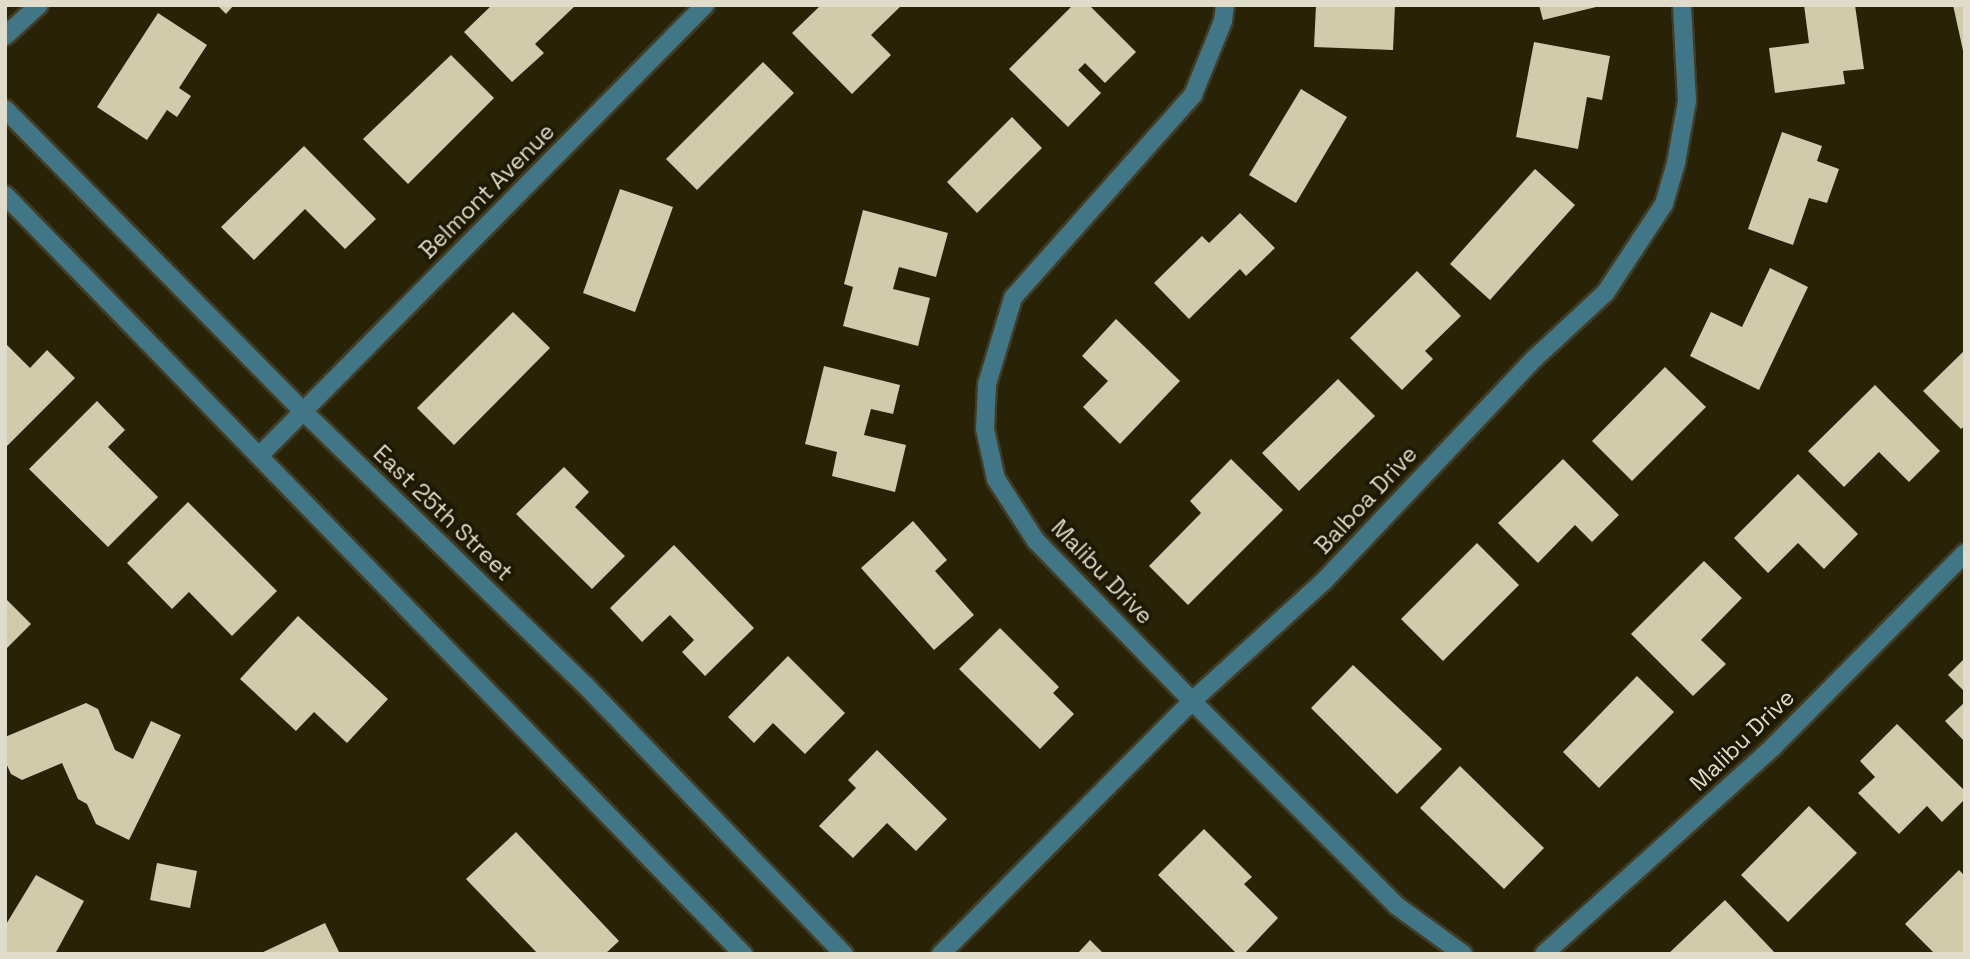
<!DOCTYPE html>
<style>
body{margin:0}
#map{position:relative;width:1970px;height:959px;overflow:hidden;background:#282207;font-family:"Space Grotesk",sans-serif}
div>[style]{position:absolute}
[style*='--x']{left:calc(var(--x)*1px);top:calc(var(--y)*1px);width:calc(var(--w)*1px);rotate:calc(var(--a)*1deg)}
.building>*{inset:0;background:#d2cbab}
.roads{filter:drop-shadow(2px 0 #423c23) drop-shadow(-2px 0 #423c23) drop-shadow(0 2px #423c23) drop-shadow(0 -2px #423c23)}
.minor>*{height:18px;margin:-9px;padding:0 9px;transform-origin:9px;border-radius:9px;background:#417687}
span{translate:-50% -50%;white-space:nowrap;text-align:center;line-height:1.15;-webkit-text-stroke:7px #1e1800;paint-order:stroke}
.street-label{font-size:23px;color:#dfdccc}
.frame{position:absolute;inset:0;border:7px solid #dfdccc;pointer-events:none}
</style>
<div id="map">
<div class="building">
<div style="clip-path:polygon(217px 5px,234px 5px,226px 14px)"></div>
<div style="clip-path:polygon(492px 5px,576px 5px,535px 44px,544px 53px,512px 82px,464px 32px)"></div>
<div style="clip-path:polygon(821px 5px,902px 5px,871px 35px,891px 55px,852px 94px,792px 33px)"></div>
<div style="clip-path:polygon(1073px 5px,1089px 5px,1136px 52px,1105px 83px,1085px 63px,1078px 70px,1101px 93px,1068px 127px,1009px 69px)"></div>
<div style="clip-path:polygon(1316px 5px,1395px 5px,1393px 50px,1314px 47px)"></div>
<div style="clip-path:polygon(1539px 5px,1600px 5px,1600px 6px,1543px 20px)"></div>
<div style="clip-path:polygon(1804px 5px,1855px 5px,1864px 69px,1843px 71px,1845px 84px,1775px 93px,1769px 48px,1809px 43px)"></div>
<div style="clip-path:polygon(1953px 5px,1965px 5px,1965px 55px,1964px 55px)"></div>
<div style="clip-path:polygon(158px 13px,207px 45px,179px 88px,191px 96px,177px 117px,167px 110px,147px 140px,97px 107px)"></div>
<div style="clip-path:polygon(1534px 42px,1610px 56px,1602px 100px,1587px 97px,1578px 149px,1516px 137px)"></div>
<div style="clip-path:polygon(451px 55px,494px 98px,408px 184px,363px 139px)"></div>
<div style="clip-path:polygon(763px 62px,794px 93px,697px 190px,666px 159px)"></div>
<div style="clip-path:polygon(1301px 89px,1347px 117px,1296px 203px,1249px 175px)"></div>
<div style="clip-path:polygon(1012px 117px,1042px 148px,977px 213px,947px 182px)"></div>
<div style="clip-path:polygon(1782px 132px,1822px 146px,1817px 161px,1839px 169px,1827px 203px,1809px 198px,1793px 245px,1748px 229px)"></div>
<div style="clip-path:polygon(304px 146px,376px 219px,345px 249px,305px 209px,254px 260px,221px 227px)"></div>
<div style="clip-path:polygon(1535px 169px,1575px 205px,1490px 300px,1450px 264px)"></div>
<div style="clip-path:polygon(620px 189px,673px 207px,635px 312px,583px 293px)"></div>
<div style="clip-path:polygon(863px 210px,948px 233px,936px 277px,899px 267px,893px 289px,930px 298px,918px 346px,843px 326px,853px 287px,844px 284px)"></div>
<div style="clip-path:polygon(1240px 213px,1275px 248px,1246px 276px,1240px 269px,1189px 319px,1154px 283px,1202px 236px,1209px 243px)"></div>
<div style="clip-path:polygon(1770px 268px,1808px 287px,1759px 390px,1690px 356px,1711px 312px,1742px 327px)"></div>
<div style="clip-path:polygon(1417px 271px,1461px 316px,1425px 351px,1433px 359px,1402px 390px,1350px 338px)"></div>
<div style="clip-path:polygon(513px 312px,550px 348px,454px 445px,417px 408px)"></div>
<div style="clip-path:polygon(1116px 319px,1180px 381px,1120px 444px,1083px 407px,1108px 381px,1082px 356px)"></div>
<div style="clip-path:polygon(5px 343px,30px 368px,47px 350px,75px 378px,7px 446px)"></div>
<div style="clip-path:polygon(1965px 350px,1965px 426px,1961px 429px,1923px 391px)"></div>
<div style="clip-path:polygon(824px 366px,900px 385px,893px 414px,871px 409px,864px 435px,906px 445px,895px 492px,832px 476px,837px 452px,805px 444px)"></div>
<div style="clip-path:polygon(1665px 367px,1706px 407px,1632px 481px,1592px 441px)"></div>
<div style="clip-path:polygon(1338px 379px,1375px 416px,1299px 491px,1262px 453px)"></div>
<div style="clip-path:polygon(1875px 385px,1940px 451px,1909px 482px,1879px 452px,1844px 487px,1808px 451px)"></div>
<div style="clip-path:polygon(97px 401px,125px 430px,108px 447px,158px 497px,108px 547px,29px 469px)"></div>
<div style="clip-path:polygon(1231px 459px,1283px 510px,1188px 605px,1149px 566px,1201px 513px,1190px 501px)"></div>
<div style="clip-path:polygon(1563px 459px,1619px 515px,1592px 542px,1575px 525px,1538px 563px,1498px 523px)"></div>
<div style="clip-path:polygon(564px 467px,589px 492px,575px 507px,625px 556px,592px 589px,516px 514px)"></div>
<div style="clip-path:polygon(1798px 474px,1858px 534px,1824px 569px,1798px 543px,1768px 573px,1734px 538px)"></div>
<div style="clip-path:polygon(188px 502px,277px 591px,232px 636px,189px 592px,172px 609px,127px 563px)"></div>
<div style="clip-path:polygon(913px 521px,947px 560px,935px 571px,974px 615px,934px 650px,861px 568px)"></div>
<div style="clip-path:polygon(1477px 543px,1519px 585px,1443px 661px,1401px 619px)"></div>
<div style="clip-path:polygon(674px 545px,754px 628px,705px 676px,682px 652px,694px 640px,670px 615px,642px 642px,610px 608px)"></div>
<div style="clip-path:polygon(1704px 561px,1742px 598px,1701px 640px,1726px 664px,1693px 696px,1631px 634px)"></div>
<div style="clip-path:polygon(5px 598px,31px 624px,5px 650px)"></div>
<div style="clip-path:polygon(298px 616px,388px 699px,347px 743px,314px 712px,296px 731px,240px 679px)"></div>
<div style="clip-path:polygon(1000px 628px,1059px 687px,1053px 693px,1074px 714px,1040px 749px,959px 669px)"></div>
<div style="clip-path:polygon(788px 656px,845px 713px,805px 754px,773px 723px,754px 743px,728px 717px)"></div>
<div style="clip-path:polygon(1965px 658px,1965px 692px,1948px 675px)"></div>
<div style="clip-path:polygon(1353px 665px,1442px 749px,1397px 794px,1311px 708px)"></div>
<div style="clip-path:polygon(1637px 676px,1674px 712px,1599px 788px,1563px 752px)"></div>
<div style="clip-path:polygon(1965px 702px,1965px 742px,1945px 721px)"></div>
<div style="clip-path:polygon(86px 703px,98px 709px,115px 750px,133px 759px,151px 721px,181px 735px,129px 840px,96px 824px,87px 804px,78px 799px,62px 763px,22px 780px,11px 774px,5px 761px,5px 737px)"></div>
<div style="clip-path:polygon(1897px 724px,1965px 791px,1965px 799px,1942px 822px,1927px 806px,1899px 834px,1858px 793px,1875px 777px,1860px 761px)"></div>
<div style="clip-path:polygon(877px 750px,947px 819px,916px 851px,887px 823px,853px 858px,819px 826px,856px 788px,848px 780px)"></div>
<div style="clip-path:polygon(1460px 766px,1544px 848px,1504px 889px,1420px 808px)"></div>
<div style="clip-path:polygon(1809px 806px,1857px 853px,1788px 922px,1741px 875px)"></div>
<div style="clip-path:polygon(1204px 829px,1252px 877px,1244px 884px,1278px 918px,1244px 954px,1237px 954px,1158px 875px)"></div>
<div style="clip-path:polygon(516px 832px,619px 941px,605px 954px,538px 954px,466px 879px)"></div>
<div style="clip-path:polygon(157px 863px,197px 871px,190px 908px,150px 900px)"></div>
<div style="clip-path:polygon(1959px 870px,1965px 876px,1965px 954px,1935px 954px,1905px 924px)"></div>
<div style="clip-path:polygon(36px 875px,84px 901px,55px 954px,5px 954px,5px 926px)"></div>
<div style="clip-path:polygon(1725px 900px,1776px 954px,1668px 954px)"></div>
<div style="clip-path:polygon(325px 923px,340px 954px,259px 954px)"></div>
<div style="clip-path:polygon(1090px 940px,1104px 954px,1077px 954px)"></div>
</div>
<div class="roads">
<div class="minor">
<div style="--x:1225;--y:5;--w:16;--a:97"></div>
<div style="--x:1223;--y:21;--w:80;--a:112.1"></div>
<div style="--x:1193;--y:95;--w:271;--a:131.6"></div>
<div style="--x:1013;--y:298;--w:90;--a:106.8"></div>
<div style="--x:987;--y:384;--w:45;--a:92.5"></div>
<div style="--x:985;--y:429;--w:51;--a:77.6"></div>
<div style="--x:996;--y:479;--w:74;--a:57.2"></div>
<div style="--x:1036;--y:541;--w:223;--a:45.7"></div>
<div style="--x:1192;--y:701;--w:290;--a:45"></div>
<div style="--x:1397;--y:906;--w:82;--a:36"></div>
<div style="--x:5;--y:36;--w:46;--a:-42.4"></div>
<div style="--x:5;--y:109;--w:424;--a:45.4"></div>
<div style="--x:303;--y:411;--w:392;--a:44.2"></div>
<div style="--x:584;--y:684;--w:375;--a:46.1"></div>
<div style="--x:5;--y:195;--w:1059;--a:45.8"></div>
<div style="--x:260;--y:455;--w:633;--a:-45.32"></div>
<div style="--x:941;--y:954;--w:356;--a:-45.2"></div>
<div style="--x:1192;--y:701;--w:178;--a:-42.3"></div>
<div style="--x:1324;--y:581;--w:306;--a:-46.6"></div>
<div style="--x:1534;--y:359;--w:98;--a:-42.9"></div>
<div style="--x:1606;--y:292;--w:105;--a:-56.6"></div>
<div style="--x:1664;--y:204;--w:43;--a:-73.7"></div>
<div style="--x:1676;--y:163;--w:63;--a:-79.9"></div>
<div style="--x:1687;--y:101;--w:96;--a:-93"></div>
<div style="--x:1544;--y:954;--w:309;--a:-42.1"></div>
<div style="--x:1773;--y:747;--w:273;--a:-45.3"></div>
</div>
</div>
<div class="street-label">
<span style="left:487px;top:191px;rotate:-45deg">Belmont Avenue</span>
<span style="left:1366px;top:500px;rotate:-47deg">Balboa Drive</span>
<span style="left:443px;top:513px;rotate:44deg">East 25th Street</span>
<span style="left:1102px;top:572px;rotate:46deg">Malibu Drive</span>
<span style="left:1742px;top:740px;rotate:-44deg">Malibu Drive</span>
</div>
<div class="frame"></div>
</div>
